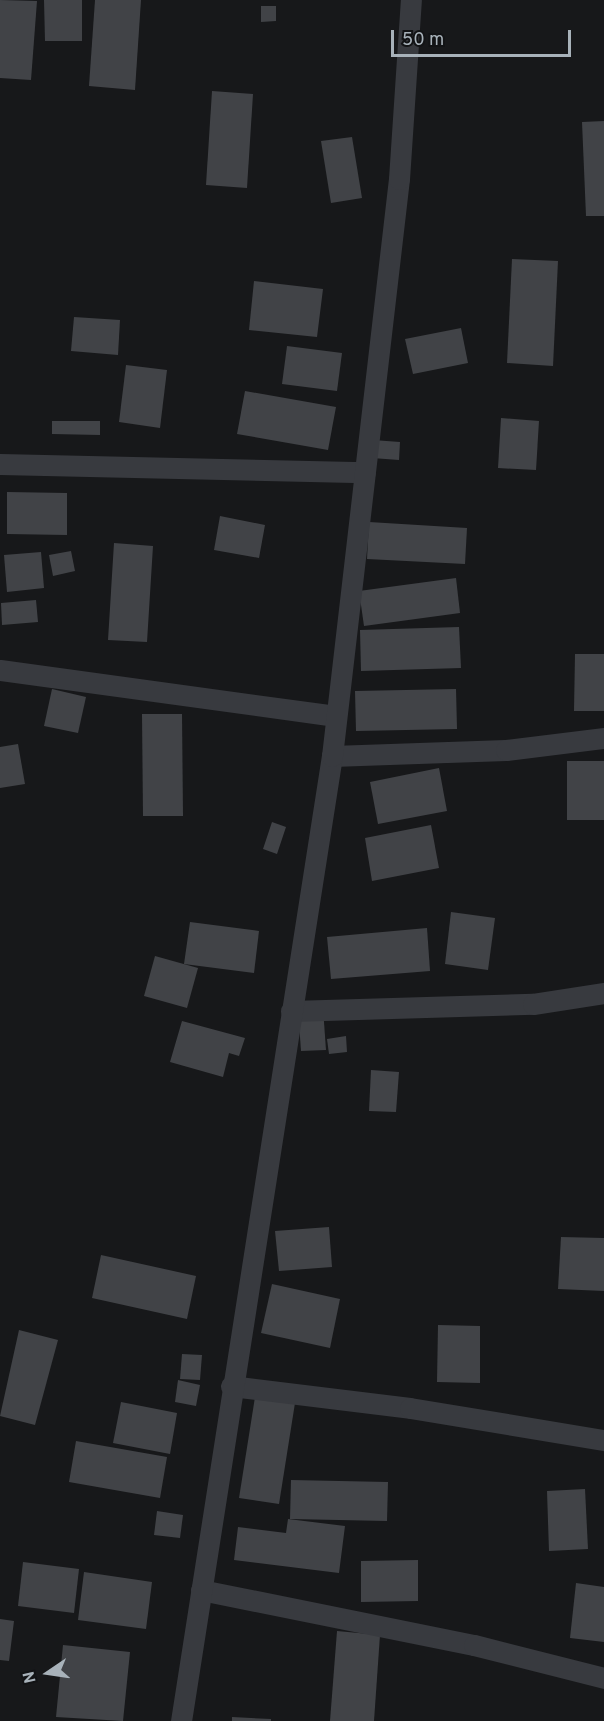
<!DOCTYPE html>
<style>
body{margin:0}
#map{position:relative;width:604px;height:1721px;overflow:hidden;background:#17181a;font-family:Overpass,sans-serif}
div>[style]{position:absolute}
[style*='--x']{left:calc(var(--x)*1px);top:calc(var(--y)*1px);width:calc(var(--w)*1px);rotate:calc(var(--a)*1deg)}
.building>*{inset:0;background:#414347}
.street>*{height:21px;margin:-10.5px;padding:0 10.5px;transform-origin:10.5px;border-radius:10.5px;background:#383a3f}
span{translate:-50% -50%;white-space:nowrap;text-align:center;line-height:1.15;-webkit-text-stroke:4.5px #121315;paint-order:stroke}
.north{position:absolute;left:18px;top:1643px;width:60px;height:60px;-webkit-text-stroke:4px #121315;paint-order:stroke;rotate:257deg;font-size:16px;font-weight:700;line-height:24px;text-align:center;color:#a8b2ba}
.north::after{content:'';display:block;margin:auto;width:21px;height:27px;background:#a8b2ba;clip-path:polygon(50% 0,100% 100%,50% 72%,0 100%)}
.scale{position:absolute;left:391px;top:30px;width:180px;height:27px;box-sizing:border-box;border:3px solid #a8b2ba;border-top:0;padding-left:8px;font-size:18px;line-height:21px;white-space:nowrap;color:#a8b2ba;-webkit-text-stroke:4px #121315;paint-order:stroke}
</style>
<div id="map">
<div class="building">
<div style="clip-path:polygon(0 0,37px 1px,31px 80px,0 78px)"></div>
<div style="clip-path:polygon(44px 0,82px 0,82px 41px,45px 41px)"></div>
<div style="clip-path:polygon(95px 0,141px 0,135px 90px,89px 86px)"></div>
<div style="clip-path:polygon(261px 6px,276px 6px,276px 21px,261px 22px)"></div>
<div style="clip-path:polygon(212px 91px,253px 94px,247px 188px,206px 185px)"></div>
<div style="clip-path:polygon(604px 121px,604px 216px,586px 216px,582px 122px)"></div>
<div style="clip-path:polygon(352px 137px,362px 198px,331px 203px,321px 141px)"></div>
<div style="clip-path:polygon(512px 259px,558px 261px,553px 366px,507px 363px)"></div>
<div style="clip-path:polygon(254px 281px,323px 289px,317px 337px,249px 330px)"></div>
<div style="clip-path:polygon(74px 317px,120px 320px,118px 355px,71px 351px)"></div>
<div style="clip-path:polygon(461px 328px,468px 363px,413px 374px,405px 339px)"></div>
<div style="clip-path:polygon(287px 346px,342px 353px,337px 391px,282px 384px)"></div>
<div style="clip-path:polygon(126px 365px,167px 370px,160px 428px,119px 422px)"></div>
<div style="clip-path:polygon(245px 391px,336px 407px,328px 450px,237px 434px)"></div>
<div style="clip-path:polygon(501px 418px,539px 421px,536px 470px,498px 468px)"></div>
<div style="clip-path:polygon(52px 421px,100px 421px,100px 435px,52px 434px)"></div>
<div style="clip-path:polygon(373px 440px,400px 442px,399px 460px,372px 458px)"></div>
<div style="clip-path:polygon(7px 492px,67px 493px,67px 535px,7px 534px)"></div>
<div style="clip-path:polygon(220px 516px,265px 525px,259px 558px,214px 550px)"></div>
<div style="clip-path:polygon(369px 522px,467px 528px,465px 564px,367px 559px)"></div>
<div style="clip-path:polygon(114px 543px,153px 546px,147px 642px,108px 640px)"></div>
<div style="clip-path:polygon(71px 551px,75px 571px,53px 576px,49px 555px)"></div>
<div style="clip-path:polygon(41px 552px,44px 588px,7px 592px,4px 555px)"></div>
<div style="clip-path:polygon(456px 578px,460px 613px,364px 626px,359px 591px)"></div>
<div style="clip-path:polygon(36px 600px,38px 622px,2px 625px,1px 603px)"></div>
<div style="clip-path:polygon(459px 627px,461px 668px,361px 671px,360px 630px)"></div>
<div style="clip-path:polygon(575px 654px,604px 654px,604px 711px,574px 711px)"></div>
<div style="clip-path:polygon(52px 689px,86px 697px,78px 733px,44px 726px)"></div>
<div style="clip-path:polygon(456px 689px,457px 729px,356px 731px,355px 691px)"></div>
<div style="clip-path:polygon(142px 714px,182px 714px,183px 816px,143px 816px)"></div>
<div style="clip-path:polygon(18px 744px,25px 784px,0 788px,0 747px)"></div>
<div style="clip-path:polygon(567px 761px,604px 761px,604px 820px,567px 820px)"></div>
<div style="clip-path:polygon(439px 768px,447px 811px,378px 824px,370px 782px)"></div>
<div style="clip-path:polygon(272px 822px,286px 827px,277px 854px,263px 849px)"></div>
<div style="clip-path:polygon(431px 825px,439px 868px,372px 881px,365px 838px)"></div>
<div style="clip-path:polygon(451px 912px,495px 918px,488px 970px,445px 964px)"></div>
<div style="clip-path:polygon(190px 922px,259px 931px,254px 973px,184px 964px)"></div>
<div style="clip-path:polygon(427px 928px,430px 971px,331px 979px,327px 937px)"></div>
<div style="clip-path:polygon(155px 956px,198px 968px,187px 1008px,144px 996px)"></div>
<div style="clip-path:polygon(323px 1008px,326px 1050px,301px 1051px,298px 1009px)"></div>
<div style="clip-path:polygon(182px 1021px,245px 1038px,239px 1056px,229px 1053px,223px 1077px,170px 1062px)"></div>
<div style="clip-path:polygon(346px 1036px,347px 1052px,329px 1054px,327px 1039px)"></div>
<div style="clip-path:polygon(371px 1070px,399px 1072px,396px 1112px,369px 1111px)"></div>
<div style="clip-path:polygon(329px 1227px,332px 1267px,279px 1271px,275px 1231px)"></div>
<div style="clip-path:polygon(561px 1237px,604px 1238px,604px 1291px,558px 1289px)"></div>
<div style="clip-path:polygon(101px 1255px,196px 1276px,187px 1319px,92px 1298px)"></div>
<div style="clip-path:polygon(272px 1284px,340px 1299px,330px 1348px,261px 1333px)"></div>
<div style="clip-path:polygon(438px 1325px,480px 1326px,480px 1383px,437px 1382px)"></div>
<div style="clip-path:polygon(19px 1330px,58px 1340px,35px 1425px,0 1416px)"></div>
<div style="clip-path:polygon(182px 1354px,202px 1355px,200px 1380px,180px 1379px)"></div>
<div style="clip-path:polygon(178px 1380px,200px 1385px,196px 1406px,175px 1402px)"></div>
<div style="clip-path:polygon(255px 1397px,295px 1403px,279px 1504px,239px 1498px)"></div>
<div style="clip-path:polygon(121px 1402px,177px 1413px,170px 1454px,113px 1443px)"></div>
<div style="clip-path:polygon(76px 1441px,167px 1457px,160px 1498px,69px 1482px)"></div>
<div style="clip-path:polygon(291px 1480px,388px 1482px,387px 1521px,290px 1519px)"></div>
<div style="clip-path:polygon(585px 1489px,588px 1549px,549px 1551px,547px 1491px)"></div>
<div style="clip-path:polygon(157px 1511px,183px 1515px,180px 1538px,154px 1535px)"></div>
<div style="clip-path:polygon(288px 1519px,345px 1526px,339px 1573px,234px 1560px,238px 1527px,286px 1533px)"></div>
<div style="clip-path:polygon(418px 1560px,418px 1601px,361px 1602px,361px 1561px)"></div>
<div style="clip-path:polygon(23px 1562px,79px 1569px,74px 1613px,18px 1606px)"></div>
<div style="clip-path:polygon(84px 1572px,152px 1582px,146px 1629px,78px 1620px)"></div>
<div style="clip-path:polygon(576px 1583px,604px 1587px,604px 1642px,570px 1638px)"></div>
<div style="clip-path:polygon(0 1619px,14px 1621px,9px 1661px,0 1660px)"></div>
<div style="clip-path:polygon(337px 1631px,380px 1635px,374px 1721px,330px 1721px)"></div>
<div style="clip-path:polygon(63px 1645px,130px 1652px,123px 1721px,56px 1717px)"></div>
<div style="clip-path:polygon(232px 1717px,271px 1719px,271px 1721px,232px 1721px)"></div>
</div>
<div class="street">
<div style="--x:0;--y:464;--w:365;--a:1.3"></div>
<div style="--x:0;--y:670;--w:339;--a:7.8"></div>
<div style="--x:332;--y:756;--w:174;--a:-2"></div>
<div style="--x:506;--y:750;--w:99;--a:-7"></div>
<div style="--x:291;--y:1011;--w:242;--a:-1.7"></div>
<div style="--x:533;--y:1004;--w:72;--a:-8.8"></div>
<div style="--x:231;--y:1386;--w:180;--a:7"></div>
<div style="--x:410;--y:1408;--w:197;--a:9.4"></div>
<div style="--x:201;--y:1590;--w:278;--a:11.4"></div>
<div style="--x:474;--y:1645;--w:134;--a:14.2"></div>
<div style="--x:181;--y:1721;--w:977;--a:-81.11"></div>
<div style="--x:332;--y:756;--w:581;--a:-83.38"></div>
<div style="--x:399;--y:179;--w:179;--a:-86.2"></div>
</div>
<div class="north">N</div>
<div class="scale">50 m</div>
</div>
